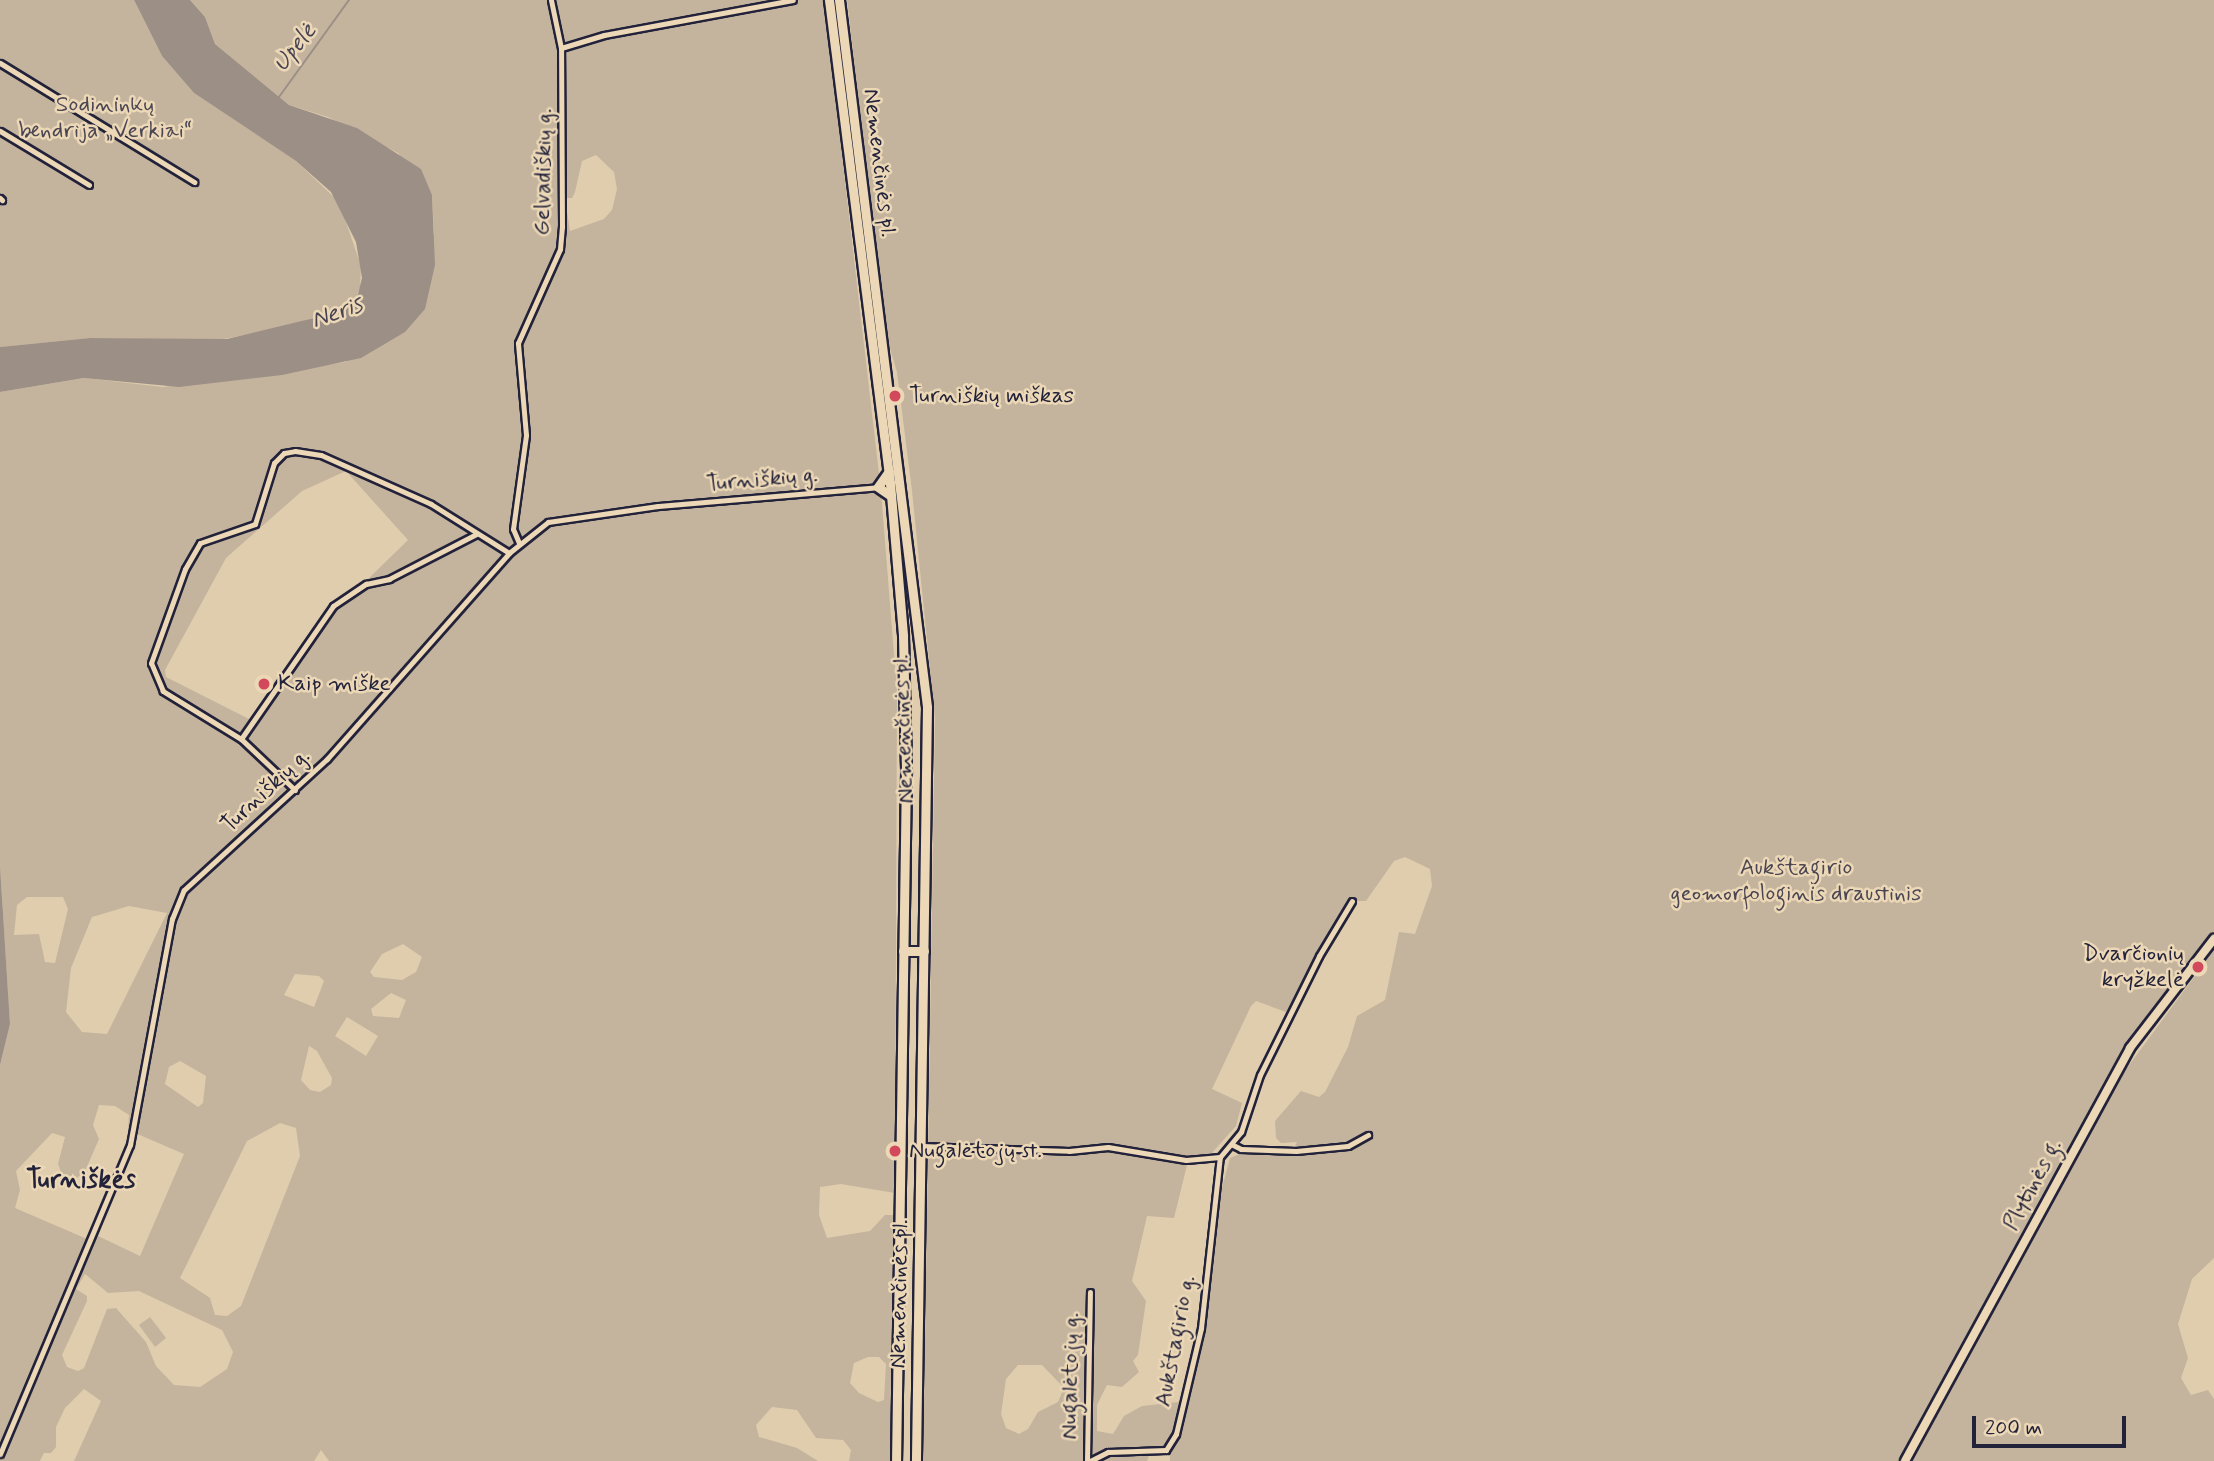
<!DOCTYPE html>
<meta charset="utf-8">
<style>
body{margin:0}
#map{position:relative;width:2214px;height:1461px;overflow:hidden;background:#e0cdae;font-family:Mynerve,sans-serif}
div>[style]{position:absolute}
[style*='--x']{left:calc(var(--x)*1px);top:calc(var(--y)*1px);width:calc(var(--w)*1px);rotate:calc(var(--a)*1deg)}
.built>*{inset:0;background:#d1c0a5}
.round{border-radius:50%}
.green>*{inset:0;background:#c4b49d}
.water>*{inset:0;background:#9c8f86}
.stream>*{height:2px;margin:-1px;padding:0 1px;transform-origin:1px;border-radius:1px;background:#9c8f86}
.roads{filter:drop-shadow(2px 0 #22223b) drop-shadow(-2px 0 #22223b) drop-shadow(0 2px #22223b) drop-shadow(0 -2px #22223b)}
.minor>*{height:5px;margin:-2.5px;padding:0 2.5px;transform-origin:2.5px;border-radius:2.5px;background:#ecd8b6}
.secondary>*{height:8px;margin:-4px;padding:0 4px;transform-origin:4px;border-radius:4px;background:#ecd8b6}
.primary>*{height:9px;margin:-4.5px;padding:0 4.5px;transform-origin:4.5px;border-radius:4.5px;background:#ecd8b6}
.dots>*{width:19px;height:19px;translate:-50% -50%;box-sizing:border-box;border:4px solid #ecd8b6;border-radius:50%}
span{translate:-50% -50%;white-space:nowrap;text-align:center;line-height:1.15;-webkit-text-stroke:5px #ecd8b6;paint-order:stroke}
.park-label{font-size:23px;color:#4a4654}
.street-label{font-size:23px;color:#22223b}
.poi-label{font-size:23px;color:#22223b}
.left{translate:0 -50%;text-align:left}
.right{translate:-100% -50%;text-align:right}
.water-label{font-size:24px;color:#474352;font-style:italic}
.quarter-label{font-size:26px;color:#22223b;font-weight:700}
.scale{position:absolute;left:1972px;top:1416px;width:154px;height:32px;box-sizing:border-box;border:4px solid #22223b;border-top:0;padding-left:9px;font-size:21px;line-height:24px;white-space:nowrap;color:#22223b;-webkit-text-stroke:5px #ecd8b6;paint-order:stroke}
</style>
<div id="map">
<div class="built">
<div class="round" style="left:256px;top:676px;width:16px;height:16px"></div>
</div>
<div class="green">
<div style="clip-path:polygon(0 0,134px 0,162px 56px,194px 93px,296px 161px,339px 202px,361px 266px,360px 287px,353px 305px,281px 328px,218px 340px,90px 338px,0 347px)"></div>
<div style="clip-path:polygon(evenodd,190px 0,824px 0,881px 491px,897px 692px,895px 1193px,841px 1184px,820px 1187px,819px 1215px,827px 1238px,870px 1231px,885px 1215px,895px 1215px,890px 1461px,849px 1461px,851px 1450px,843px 1440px,816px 1438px,797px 1410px,772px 1407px,756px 1425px,759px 1437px,797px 1448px,818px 1461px,329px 1461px,321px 1450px,314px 1461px,74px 1461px,101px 1401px,84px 1389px,65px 1408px,56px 1427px,56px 1447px,51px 1453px,44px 1453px,40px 1461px,0 1461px,0 1065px,10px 1024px,0 866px,0 392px,85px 378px,163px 387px,346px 362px,434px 233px,432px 195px,398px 153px,328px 117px,289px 105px,215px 44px,205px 17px,190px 0,596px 155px,614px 172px,617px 189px,612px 210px,604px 219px,570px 231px,565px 198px,572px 198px,575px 192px,582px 161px,596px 155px,190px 0,346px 471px,408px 540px,326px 620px,253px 721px,166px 677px,165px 670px,226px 558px,302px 491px,346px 471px,190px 0,27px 897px,63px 897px,68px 909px,55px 963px,45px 962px,39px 934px,14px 935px,17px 905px,27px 897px,190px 0,129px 906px,167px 913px,107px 1034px,82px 1032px,66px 1012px,71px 968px,92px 917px,129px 906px,190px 0,403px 944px,422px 957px,416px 972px,402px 980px,374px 977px,370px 972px,382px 954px,403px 944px,190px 0,295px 974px,319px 976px,324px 981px,314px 1007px,284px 995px,295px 974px,190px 0,391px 993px,406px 1000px,399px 1018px,373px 1016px,371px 1009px,391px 993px,190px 0,347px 1017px,378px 1036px,366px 1056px,335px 1036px,347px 1017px,190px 0,309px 1046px,317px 1051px,332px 1078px,331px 1085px,320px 1092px,310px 1090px,301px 1080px,309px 1046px,190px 0,180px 1061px,206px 1076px,203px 1103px,198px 1107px,165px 1084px,169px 1067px,180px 1061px,190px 0,99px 1105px,115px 1106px,129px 1115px,128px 1130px,184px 1154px,140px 1256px,98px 1236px,94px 1242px,15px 1208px,20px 1190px,16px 1171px,52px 1133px,65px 1137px,58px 1164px,62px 1174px,77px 1178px,86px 1169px,99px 1139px,93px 1125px,99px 1105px,190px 0,280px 1123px,296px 1128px,300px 1156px,241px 1306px,227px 1316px,215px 1315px,210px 1298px,180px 1278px,247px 1141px,280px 1123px,190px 0,85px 1274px,108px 1293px,139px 1291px,222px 1330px,233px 1352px,227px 1369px,200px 1387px,174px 1385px,156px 1366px,146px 1342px,116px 1308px,107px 1309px,84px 1368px,78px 1371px,67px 1367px,62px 1355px,87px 1301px,87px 1296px,76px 1289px,85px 1274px,190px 0,868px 1357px,879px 1357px,886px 1364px,884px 1400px,878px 1402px,859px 1393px,850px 1383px,854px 1363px,868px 1357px)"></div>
<div style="clip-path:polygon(evenodd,847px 0,2214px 0,2214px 932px,2147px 1015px,2092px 1105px,1901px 1461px,1170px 1461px,1170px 1456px,1150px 1453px,1147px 1461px,923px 1461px,935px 719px,912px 491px,897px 372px,886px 335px,847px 0,1405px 857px,1430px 869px,1432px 886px,1415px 934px,1399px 932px,1385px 1000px,1357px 1016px,1348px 1047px,1325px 1092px,1319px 1097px,1301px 1091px,1275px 1121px,1276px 1138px,1281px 1143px,1297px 1142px,1291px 1155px,1242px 1153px,1230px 1158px,1218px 1202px,1213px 1267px,1190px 1397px,1179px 1402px,1142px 1406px,1124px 1416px,1113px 1434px,1097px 1431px,1097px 1405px,1107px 1385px,1122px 1387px,1139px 1372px,1133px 1361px,1138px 1355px,1146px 1301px,1132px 1281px,1147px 1216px,1174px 1218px,1189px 1157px,1210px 1155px,1236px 1126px,1242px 1103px,1212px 1089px,1251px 1006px,1256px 1001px,1286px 1012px,1349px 901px,1366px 901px,1394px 861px,1405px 857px,847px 0,1018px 1365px,1042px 1365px,1064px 1388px,1058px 1402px,1038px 1412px,1028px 1429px,1019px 1434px,1006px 1428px,1001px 1414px,1006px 1379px,1018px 1365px)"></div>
<div style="clip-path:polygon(2214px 950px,2214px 1258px,2192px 1279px,2178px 1324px,2188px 1358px,2181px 1378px,2191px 1395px,2208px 1390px,2214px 1399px,2214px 1461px,1911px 1461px,2124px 1072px)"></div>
<div style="clip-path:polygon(150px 1317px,166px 1338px,155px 1347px,139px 1325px)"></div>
</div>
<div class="water">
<div style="clip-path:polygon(134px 0,190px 0,205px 17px,215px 44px,289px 105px,357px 128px,421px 169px,432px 195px,435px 265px,425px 309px,405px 332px,361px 358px,282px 375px,179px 387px,84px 378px,0 392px,0 347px,90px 338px,227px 339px,343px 311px,358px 294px,362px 278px,356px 242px,331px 192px,296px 161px,194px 93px,162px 56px)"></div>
<div style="clip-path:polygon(0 866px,10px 1024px,0 1065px)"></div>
</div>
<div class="stream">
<div style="--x:279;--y:97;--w:120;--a:-54.2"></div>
</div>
<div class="roads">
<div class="minor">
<div style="--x:561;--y:48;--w:45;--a:-16.8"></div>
<div style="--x:604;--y:35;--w:192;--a:-10.5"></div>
<div style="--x:0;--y:63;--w:228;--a:31.5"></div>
<div style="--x:0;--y:131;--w:104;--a:31.2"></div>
<div style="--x:0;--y:198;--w:3;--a:45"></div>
<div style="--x:519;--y:543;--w:15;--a:-113"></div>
<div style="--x:513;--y:529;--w:95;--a:-82.1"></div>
<div style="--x:526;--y:435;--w:92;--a:-95"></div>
<div style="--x:518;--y:343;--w:103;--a:-65.9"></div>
<div style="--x:560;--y:249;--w:22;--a:-85"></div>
<div style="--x:562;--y:227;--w:179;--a:-90.3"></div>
<div style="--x:561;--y:48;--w:49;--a:-101.8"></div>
<div style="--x:241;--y:739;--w:162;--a:-55.3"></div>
<div style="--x:333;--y:606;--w:40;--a:-34"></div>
<div style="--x:366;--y:584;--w:24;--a:-12"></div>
<div style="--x:389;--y:579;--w:98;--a:-27.3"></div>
<div style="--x:295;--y:790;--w:74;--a:-136.6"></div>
<div style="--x:241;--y:739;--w:92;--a:-148.4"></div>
<div style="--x:163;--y:691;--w:30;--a:-113"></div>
<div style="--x:151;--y:663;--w:100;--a:-70.1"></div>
<div style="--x:185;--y:569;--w:30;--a:-60"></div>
<div style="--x:200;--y:543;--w:58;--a:-19.1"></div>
<div style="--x:255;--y:524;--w:64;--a:-72.7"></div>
<div style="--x:274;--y:463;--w:14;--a:-45"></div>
<div style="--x:284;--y:453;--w:11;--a:-10"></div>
<div style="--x:295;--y:451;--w:26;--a:9"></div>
<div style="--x:321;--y:455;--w:120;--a:24"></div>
<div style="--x:431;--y:504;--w:92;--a:32.1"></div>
<div style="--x:1233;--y:1145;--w:9;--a:27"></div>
<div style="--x:1241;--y:1149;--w:55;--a:2.1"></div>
<div style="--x:1296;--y:1151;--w:52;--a:-5.5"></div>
<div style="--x:1348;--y:1146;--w:23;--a:-29"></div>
<div style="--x:922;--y:1146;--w:147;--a:1.9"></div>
<div style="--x:1069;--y:1151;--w:39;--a:-6"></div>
<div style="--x:1108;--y:1147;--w:79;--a:9.5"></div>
<div style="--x:1186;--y:1160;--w:34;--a:-5"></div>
<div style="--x:1220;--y:1157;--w:33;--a:-50"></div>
<div style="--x:1241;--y:1132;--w:60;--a:-71.6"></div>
<div style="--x:1260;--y:1075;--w:133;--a:-63.6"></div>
<div style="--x:1319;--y:956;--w:64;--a:-59"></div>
<div style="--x:0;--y:1454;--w:335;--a:-67.2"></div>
<div style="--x:130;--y:1145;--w:230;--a:-79.5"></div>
<div style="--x:172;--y:919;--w:31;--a:-68"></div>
<div style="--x:184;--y:890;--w:194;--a:-42.5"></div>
<div style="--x:327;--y:759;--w:275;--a:-48.5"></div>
<div style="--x:509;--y:553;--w:50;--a:-38.5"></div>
<div style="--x:548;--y:522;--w:111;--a:-8.3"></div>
<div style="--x:658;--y:506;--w:221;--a:-4.9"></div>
<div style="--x:1087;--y:1461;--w:169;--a:-89"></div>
<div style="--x:1090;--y:1461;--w:20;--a:-27"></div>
<div style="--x:1108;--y:1452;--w:58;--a:-2"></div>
<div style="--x:1166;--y:1450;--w:19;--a:-58"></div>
<div style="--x:1176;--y:1434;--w:109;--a:-76.7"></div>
<div style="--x:1201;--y:1328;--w:172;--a:-83.7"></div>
</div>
<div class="secondary">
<div style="--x:1905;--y:1461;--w:470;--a:-61.4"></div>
<div style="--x:2130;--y:1048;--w:138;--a:-52.4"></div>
</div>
<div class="primary">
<div style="--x:829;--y:0;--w:487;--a:82.8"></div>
<div style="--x:890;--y:483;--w:154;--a:85.1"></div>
<div style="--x:903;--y:636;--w:137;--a:88.7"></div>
<div style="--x:906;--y:773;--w:688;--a:90.83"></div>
<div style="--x:839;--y:0;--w:712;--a:82.9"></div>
<div style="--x:927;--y:707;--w:754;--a:90.84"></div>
<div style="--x:889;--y:471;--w:19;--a:125"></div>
<div style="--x:878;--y:487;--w:16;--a:35"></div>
<div style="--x:903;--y:951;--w:21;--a:0"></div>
</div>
</div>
<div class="dots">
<div style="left:895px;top:396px;background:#d1495b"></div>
<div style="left:264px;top:684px;background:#d1495b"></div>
<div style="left:2198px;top:967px;background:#d1495b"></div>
<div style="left:895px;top:1151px;background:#d1495b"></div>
</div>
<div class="park-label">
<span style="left:105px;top:118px">Sodininkų<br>bendrija „Verkiai“</span>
<span style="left:1796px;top:881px">Aukštagirio<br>geomorfologinis draustinis</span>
</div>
<div class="street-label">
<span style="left:879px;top:163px;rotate:83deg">Nemenčinės pl.</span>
<span style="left:544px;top:172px;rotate:-89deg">Gelvadiškių g.</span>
<span style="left:762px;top:480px;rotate:-5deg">Turniškių g.</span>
<span style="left:904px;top:729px;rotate:-92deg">Nemenčinės pl.</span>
<span style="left:266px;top:791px;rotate:-43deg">Turniškių g.</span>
<span style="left:2033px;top:1185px;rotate:-62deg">Plytinės g.</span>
<span style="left:900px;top:1294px;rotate:-89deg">Nemenčinės pl.</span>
<span style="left:1176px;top:1341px;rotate:-79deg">Aukštagirio g.</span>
<span style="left:1071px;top:1376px;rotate:-89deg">Nugalėtojų g.</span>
</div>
<div class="poi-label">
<span class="left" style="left:909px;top:396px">Turniškių miškas</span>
<span class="left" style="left:278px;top:684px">Kaip miške</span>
<span class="right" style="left:2184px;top:967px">Dvarčionių<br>kryžkelė</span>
<span class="left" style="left:909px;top:1151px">Nugalėtojų st.</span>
</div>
<div class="water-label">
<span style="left:295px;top:48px;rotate:-52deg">Upelė</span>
<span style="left:337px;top:313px;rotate:-20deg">Neris</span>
</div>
<div class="quarter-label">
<span style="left:81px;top:1181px">Turniškės</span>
</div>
<div class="scale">200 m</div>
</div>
